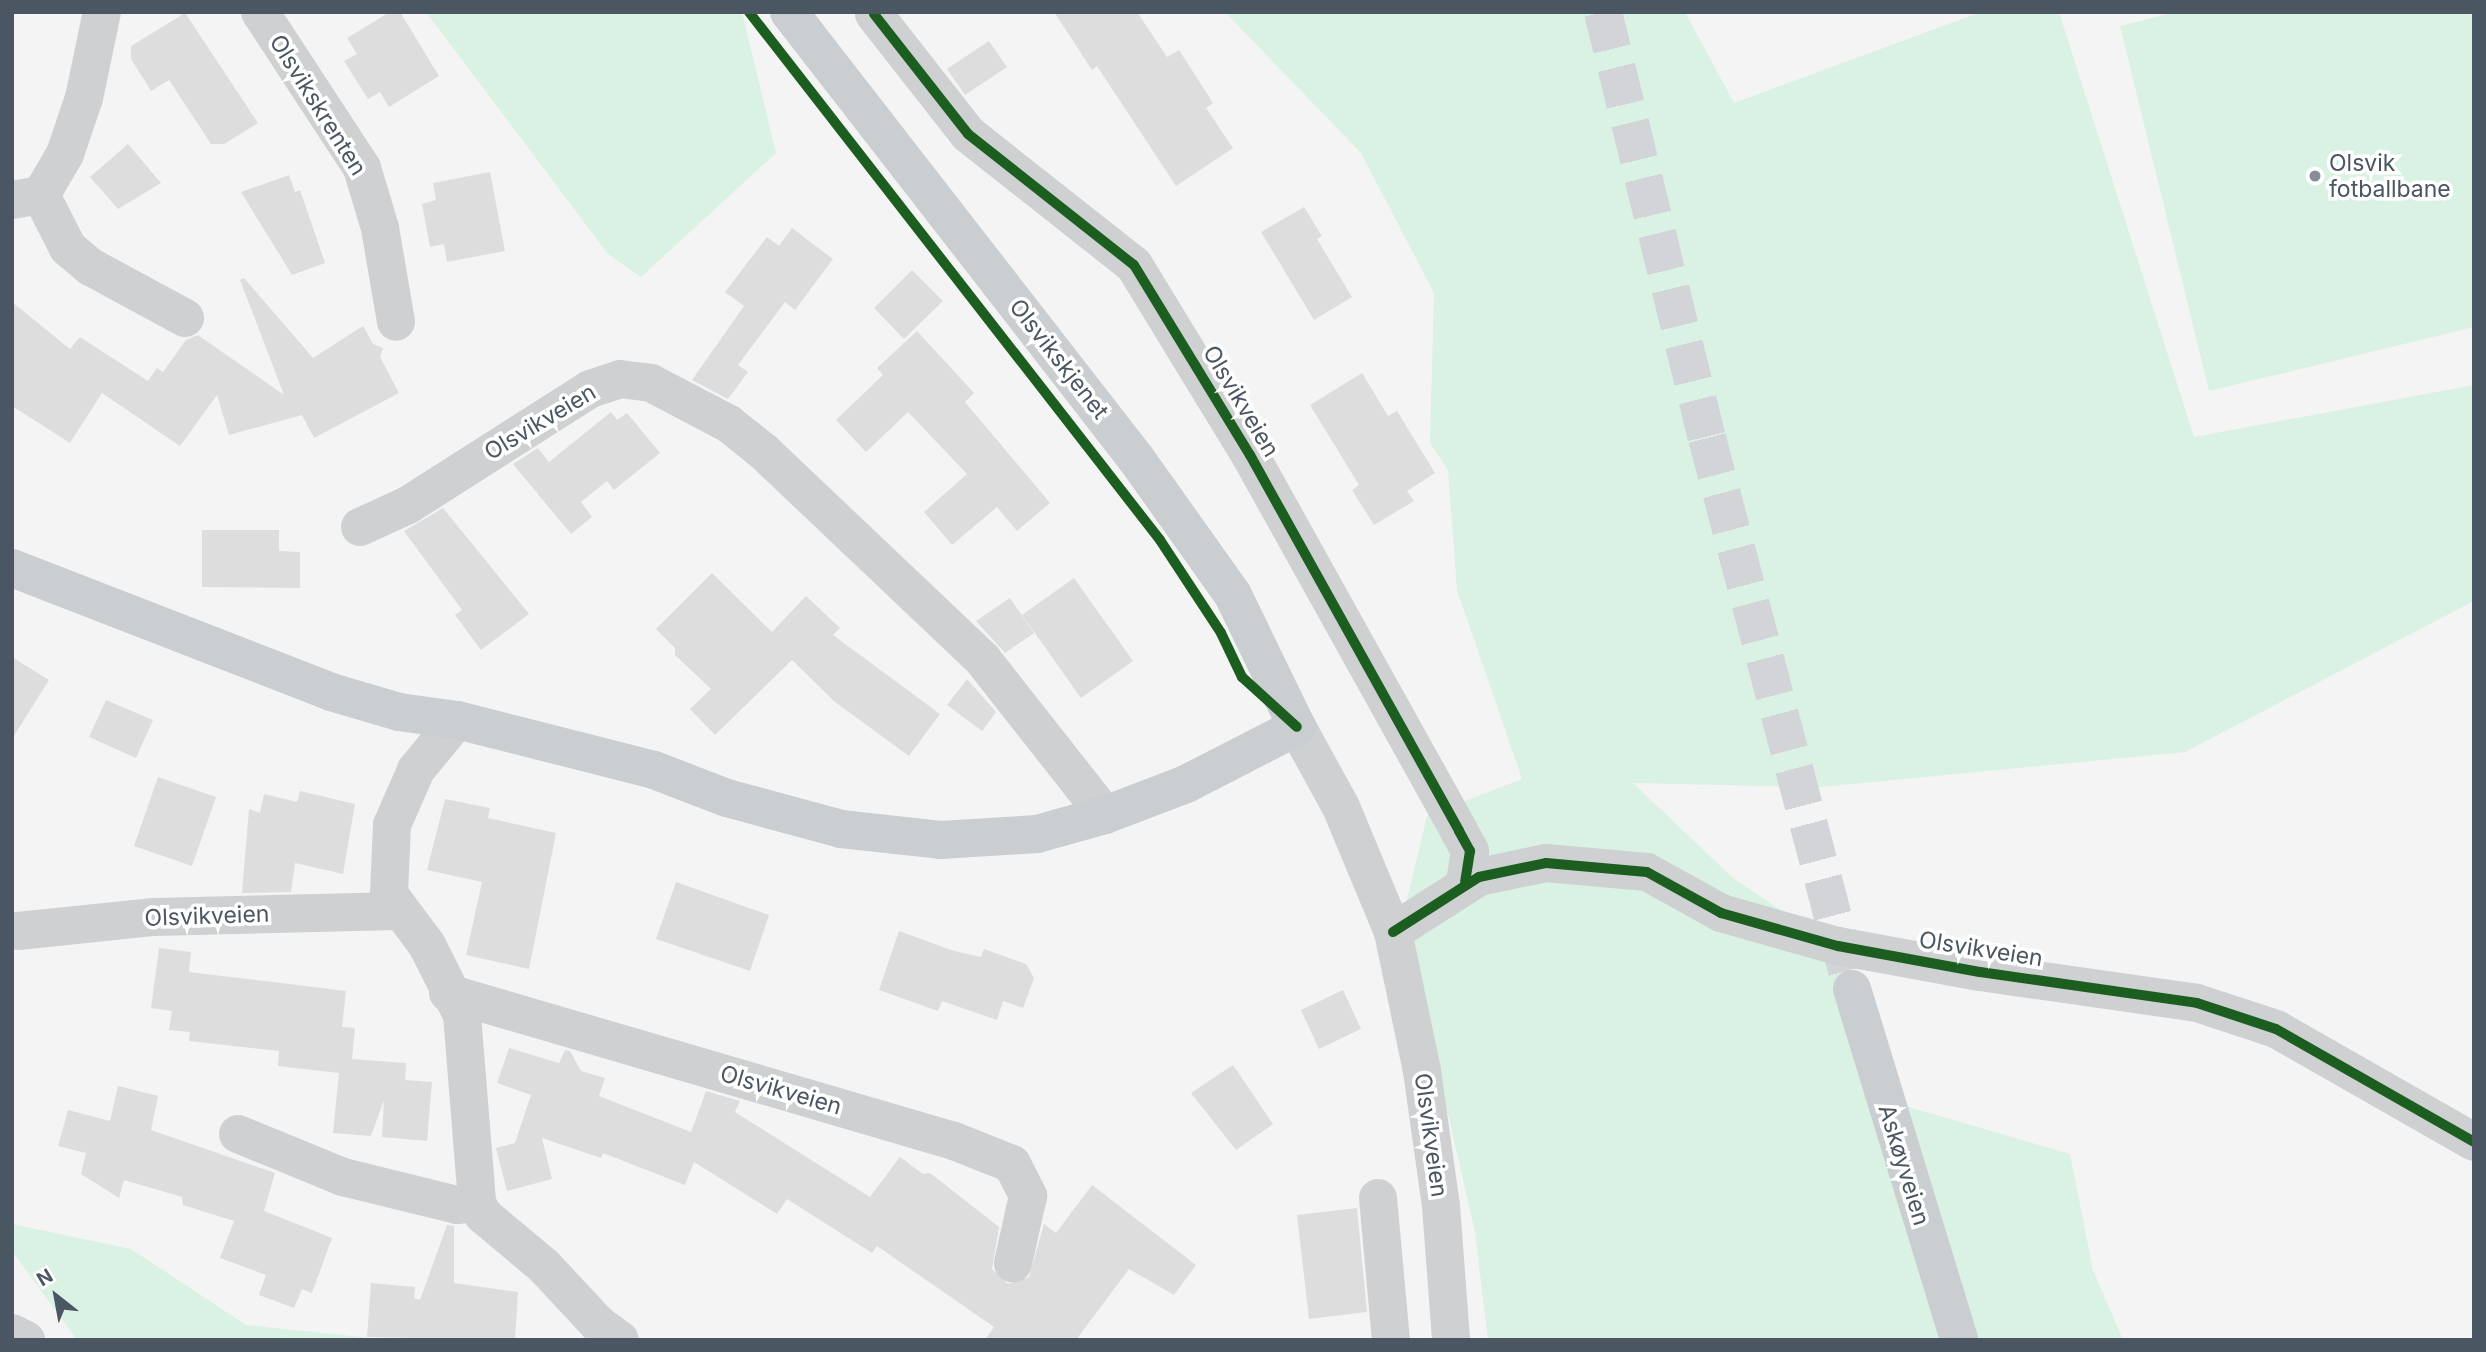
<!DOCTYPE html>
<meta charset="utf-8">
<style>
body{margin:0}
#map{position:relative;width:2486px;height:1352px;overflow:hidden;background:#f4f4f4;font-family:Inter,sans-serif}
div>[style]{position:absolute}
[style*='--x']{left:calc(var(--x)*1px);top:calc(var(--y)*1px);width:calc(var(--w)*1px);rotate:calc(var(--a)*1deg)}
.green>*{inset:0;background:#d9f2e3}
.building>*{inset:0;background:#ddddde}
.major-tunnel>*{height:38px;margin-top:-19px;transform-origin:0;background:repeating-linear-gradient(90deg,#d2d4d7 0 38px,transparent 0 57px)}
.minor>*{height:38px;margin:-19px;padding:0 19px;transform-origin:19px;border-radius:19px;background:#ced0d2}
.major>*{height:38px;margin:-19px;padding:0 19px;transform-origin:19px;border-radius:19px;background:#caced1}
.cycleway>*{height:10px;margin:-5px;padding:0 5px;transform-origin:5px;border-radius:5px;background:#1b5e20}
.dots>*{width:19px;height:19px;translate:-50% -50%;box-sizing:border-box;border:4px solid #fff;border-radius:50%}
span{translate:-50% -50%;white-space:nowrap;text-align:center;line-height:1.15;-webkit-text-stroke:7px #fff;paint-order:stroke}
.street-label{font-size:23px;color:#4a5661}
.poi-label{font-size:23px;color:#4a5661}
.left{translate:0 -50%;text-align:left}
.frame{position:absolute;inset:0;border:14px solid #4a5661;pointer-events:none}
.north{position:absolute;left:21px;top:1261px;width:70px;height:70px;-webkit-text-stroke:5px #fff;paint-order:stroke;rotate:329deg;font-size:19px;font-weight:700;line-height:28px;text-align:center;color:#4a5661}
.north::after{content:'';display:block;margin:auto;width:24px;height:32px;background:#4a5661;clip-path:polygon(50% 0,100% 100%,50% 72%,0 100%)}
</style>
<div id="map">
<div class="green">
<div style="clip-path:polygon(426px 12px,742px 12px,776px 153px,641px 277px,608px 254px)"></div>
<div style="clip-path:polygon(1225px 12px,1685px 12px,1734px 103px,1981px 12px,2059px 12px,2194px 437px,2474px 385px,2474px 601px,2185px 752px,1821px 787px,1633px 783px,1733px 878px,1838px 949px,1902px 1105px,2070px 1154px,2093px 1270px,2123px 1340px,1488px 1340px,1475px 1232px,1403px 917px,1427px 816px,1522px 779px,1457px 590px,1448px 470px,1430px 443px,1434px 293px,1361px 153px)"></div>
<div style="clip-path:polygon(2176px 12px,2474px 12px,2474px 327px,2209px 391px,2120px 26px)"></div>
<div style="clip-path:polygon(12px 1224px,131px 1249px,246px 1325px,389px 1340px,77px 1340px,12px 1251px)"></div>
</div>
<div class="building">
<div style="clip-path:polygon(390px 12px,400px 12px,439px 76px,389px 107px,380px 92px,368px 99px,344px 61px,357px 54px,347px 38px)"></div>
<div style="clip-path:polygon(1054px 12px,1137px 12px,1167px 57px,1179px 50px,1213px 103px,1206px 108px,1233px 148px,1176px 186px,1097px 66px,1092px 70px)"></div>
<div style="clip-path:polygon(185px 13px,258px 123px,224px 144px,211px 144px,169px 80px,151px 91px,131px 59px,131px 46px)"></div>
<div style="clip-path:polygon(989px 41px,1007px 67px,965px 95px,947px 69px)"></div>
<div style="clip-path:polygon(128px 144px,161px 183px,118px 209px,90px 177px)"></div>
<div style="clip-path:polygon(490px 172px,505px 251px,447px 262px,444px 244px,430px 247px,422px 204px,436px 200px,433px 183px)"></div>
<div style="clip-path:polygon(289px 175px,295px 192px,300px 190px,325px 263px,292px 275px,241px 192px)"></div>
<div style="clip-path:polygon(1304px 207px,1322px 236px,1317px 239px,1352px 297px,1314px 320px,1261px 232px)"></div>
<div style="clip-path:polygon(792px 228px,833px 259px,795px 310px,785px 302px,738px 365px,748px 372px,728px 399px,692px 380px,744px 306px,725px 292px,767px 237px,779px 246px)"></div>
<div style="clip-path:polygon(912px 270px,943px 301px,904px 339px,874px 308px)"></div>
<div style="clip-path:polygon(244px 278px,313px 358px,363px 326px,373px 344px,383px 348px,380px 357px,399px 393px,314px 438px,302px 415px,229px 435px,217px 395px,180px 446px,102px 393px,70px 443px,12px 406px,12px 302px,70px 349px,80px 337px,148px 381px,157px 368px,163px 372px,186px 340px,198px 335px,284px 395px,240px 280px)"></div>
<div style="clip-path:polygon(917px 331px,974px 393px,965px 402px,1050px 503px,1017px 531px,997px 507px,952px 545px,924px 512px,967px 474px,908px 412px,866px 452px,836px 420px,883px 375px,877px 368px)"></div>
<div style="clip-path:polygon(1362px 373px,1388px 416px,1397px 411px,1435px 473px,1407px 491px,1414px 501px,1374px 525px,1352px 490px,1359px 485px,1310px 405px)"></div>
<div style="clip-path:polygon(611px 412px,617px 420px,627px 413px,660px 453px,614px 490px,607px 481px,581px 502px,592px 517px,571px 534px,513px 464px,538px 448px,549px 462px)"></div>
<div style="clip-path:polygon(443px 508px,529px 614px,481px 650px,455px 615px,462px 610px,404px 531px)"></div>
<div style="clip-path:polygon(202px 530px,279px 530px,279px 551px,300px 552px,300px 588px,202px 587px)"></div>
<div style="clip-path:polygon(712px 573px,772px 632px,806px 596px,840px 628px,833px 635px,940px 714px,909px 756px,835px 702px,792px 660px,715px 735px,690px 709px,711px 689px,675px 655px,675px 648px,656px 629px)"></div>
<div style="clip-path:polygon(1074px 578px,1133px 661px,1081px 698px,1022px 615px)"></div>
<div style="clip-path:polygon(1010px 598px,1034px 633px,1005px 653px,976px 621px)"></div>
<div style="clip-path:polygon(12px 657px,49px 680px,12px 739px)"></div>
<div style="clip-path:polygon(967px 679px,996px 712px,982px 731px,947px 705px)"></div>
<div style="clip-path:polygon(106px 700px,153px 720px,136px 758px,89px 737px)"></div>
<div style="clip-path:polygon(158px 777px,216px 797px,192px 866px,134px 846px)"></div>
<div style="clip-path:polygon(300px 791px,355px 804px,343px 874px,295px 863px,291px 892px,242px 893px,249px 809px,260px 813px,264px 794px,297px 802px)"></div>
<div style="clip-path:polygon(445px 799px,490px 808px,488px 818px,556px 833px,529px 969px,466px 955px,482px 882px,427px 870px)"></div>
<div style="clip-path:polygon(676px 882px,769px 915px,750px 971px,656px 939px)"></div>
<div style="clip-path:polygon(899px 931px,954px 951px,981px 957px,984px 949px,1026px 964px,1034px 978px,1023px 1008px,1003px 1001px,997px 1020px,942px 1001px,938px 1011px,879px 990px)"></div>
<div style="clip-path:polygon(159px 948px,191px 952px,189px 972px,346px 991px,342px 1027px,355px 1028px,352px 1059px,406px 1063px,405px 1080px,432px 1082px,427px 1141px,382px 1137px,384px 1100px,371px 1136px,333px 1133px,339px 1073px,278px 1066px,279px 1051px,189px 1041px,190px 1032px,169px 1030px,172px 1011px,151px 1008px)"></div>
<div style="clip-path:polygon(1343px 990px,1361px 1029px,1319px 1049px,1301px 1010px)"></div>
<div style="clip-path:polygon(509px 1048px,559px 1063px,565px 1050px,570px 1051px,581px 1071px,605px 1078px,599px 1096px,691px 1132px,706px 1091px,740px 1101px,735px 1112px,870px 1197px,900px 1157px,923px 1174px,930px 1173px,999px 1227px,992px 1269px,1008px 1284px,1029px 1277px,1044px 1224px,1056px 1233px,1092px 1185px,1196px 1265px,1174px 1295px,1129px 1269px,1076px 1340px,985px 1340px,994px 1327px,877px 1246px,872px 1253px,787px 1199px,777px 1214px,694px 1162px,685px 1185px,603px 1153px,601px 1158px,542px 1138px,552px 1179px,507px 1191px,496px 1148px,515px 1143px,531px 1095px,497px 1083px)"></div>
<div style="clip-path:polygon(1233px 1065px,1273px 1124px,1236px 1150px,1191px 1093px)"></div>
<div style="clip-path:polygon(118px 1086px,158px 1096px,151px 1130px,275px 1173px,264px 1211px,332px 1238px,312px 1293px,302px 1289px,294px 1308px,259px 1295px,266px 1275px,220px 1258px,234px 1221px,183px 1205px,182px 1197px,124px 1180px,119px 1198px,81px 1174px,86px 1153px,58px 1146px,68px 1110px,110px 1121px)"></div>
<div style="clip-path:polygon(1357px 1208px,1367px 1312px,1309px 1319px,1297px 1215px)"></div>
<div style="clip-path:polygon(447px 1225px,454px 1226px,454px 1283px,518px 1292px,515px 1340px,367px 1337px,371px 1283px,415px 1287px,414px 1298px,420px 1300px)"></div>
</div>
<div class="major-tunnel">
<div style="--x:1603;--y:12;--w:439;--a:76.3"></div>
<div style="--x:1707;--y:438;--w:570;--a:75.26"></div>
</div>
<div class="minor">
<div style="--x:260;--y:12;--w:186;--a:56.8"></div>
<div style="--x:362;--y:168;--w:63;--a:73.3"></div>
<div style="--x:380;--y:228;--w:95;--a:80.3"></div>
<div style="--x:874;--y:14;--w:152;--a:51.9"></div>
<div style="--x:968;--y:134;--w:211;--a:38.3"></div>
<div style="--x:1134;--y:265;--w:223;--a:58.6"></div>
<div style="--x:1250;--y:455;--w:430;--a:60.9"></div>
<div style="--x:1459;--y:831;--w:23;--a:61"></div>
<div style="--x:1470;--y:851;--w:31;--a:99"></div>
<div style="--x:41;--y:195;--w:59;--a:63"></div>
<div style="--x:68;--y:248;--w:30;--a:40"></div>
<div style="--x:91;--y:267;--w:107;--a:28.5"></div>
<div style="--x:12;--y:200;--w:29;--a:-10"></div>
<div style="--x:41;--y:195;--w:48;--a:-59.7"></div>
<div style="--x:65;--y:154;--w:59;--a:-71.3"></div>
<div style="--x:84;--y:98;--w:88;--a:-78.2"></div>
<div style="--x:360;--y:527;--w:53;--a:-24.6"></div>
<div style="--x:408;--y:505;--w:216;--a:-32.5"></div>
<div style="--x:590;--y:389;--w:32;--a:-18"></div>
<div style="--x:620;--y:379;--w:31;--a:7"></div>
<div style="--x:651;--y:383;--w:88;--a:27.7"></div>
<div style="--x:729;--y:424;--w:43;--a:38.5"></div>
<div style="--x:763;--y:451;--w:303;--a:43.5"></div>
<div style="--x:983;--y:660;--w:197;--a:51.8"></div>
<div style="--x:457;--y:720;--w:65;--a:129.4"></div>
<div style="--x:416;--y:770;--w:60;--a:113.6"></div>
<div style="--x:392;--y:825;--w:69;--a:92.5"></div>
<div style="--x:389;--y:894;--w:64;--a:53.3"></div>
<div style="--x:427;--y:945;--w:78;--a:63.4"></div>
<div style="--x:462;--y:1015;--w:189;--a:85.4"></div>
<div style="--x:477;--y:1203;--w:13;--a:63"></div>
<div style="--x:483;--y:1215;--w:80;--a:39.9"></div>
<div style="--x:544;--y:1266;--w:79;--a:47"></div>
<div style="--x:598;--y:1324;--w:27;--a:36"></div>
<div style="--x:1297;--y:727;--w:91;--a:61.2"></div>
<div style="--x:1341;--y:807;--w:135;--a:67.4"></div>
<div style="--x:1393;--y:932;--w:142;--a:78.2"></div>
<div style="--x:1422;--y:1071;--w:136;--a:82"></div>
<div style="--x:1441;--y:1206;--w:134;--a:85.7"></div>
<div style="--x:18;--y:931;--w:137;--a:-5.9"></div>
<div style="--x:154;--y:917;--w:244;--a:-1.4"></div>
<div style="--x:1393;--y:932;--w:102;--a:-32.6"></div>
<div style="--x:1479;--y:877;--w:68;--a:-11.8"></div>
<div style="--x:1546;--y:863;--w:101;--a:5.1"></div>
<div style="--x:1647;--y:872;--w:85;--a:29"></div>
<div style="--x:1721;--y:913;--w:122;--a:15.8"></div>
<div style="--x:1838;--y:946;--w:144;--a:10.4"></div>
<div style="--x:1980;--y:972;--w:219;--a:8.1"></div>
<div style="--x:2197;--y:1003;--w:83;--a:18.2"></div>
<div style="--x:2276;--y:1029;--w:228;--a:29.7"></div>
<div style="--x:448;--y:993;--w:527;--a:16.3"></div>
<div style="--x:954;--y:1141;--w:62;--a:21.6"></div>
<div style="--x:1012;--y:1164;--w:36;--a:63"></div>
<div style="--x:1028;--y:1196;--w:69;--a:102.6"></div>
<div style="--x:238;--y:1134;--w:113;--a:22.3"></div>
<div style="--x:343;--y:1177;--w:117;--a:13.8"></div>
<div style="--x:457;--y:1205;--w:20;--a:-6"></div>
<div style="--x:1378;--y:1198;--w:143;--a:84.8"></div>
<div style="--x:12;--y:1333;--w:16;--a:27"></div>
</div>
<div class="major">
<div style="--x:12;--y:568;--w:342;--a:21.2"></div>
<div style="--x:331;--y:692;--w:71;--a:16.4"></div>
<div style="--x:399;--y:712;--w:59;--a:7.9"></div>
<div style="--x:457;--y:720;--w:203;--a:14.2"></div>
<div style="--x:654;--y:770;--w:78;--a:21"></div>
<div style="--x:727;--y:798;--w:118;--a:15.2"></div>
<div style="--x:841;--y:829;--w:100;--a:6.3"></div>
<div style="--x:940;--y:840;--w:97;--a:-3.5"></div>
<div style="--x:1037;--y:834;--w:71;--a:-15.6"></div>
<div style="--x:1105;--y:815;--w:87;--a:-20.9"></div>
<div style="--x:1186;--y:784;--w:125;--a:-27.2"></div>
<div style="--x:1297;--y:727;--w:147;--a:-115.9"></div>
<div style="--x:1233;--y:595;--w:166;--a:-125.4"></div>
<div style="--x:1137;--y:460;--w:567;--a:-127.84"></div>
<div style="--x:1852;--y:989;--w:367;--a:73"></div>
</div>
<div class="cycleway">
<div style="--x:749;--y:12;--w:669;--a:52.1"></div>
<div style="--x:1160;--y:540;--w:111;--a:56.7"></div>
<div style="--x:1221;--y:633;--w:49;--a:64.5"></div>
<div style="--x:1242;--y:677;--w:74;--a:42.3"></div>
<div style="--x:874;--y:14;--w:152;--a:51.9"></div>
<div style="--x:968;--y:134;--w:211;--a:38.3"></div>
<div style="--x:1134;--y:265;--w:223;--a:58.6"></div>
<div style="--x:1250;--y:455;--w:430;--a:60.9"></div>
<div style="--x:1459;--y:831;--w:23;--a:61"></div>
<div style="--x:1470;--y:851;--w:31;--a:99"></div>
<div style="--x:1393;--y:932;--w:102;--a:-32.6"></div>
<div style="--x:1479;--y:877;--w:68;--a:-11.8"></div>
<div style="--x:1546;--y:863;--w:101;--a:5.1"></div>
<div style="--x:1647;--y:872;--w:85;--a:29"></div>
<div style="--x:1721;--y:913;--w:122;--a:15.8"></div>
<div style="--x:1838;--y:946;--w:144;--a:10.4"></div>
<div style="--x:1980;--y:972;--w:219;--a:8.1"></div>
<div style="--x:2197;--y:1003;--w:83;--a:18.2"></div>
<div style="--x:2276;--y:1029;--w:228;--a:29.7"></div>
</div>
<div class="dots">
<div style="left:2315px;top:176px;background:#868d94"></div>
</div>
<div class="street-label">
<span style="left:318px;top:105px;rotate:58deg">Olsvikskrenten</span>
<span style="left:1059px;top:359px;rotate:52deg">Olsvikskjenet</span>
<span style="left:1241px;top:401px;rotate:59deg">Olsvikveien</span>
<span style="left:540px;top:422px;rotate:-31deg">Olsvikveien</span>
<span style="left:207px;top:916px;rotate:-2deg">Olsvikveien</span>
<span style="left:1981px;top:949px;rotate:9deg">Olsvikveien</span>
<span style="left:781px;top:1090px;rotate:16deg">Olsvikveien</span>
<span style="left:1431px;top:1135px;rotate:82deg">Olsvikveien</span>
<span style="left:1904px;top:1165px;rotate:73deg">Askøyveien</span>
</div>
<div class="poi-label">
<span class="left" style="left:2329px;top:176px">Olsvik<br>fotballbane</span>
</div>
<div class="frame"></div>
<div class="north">N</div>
</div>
